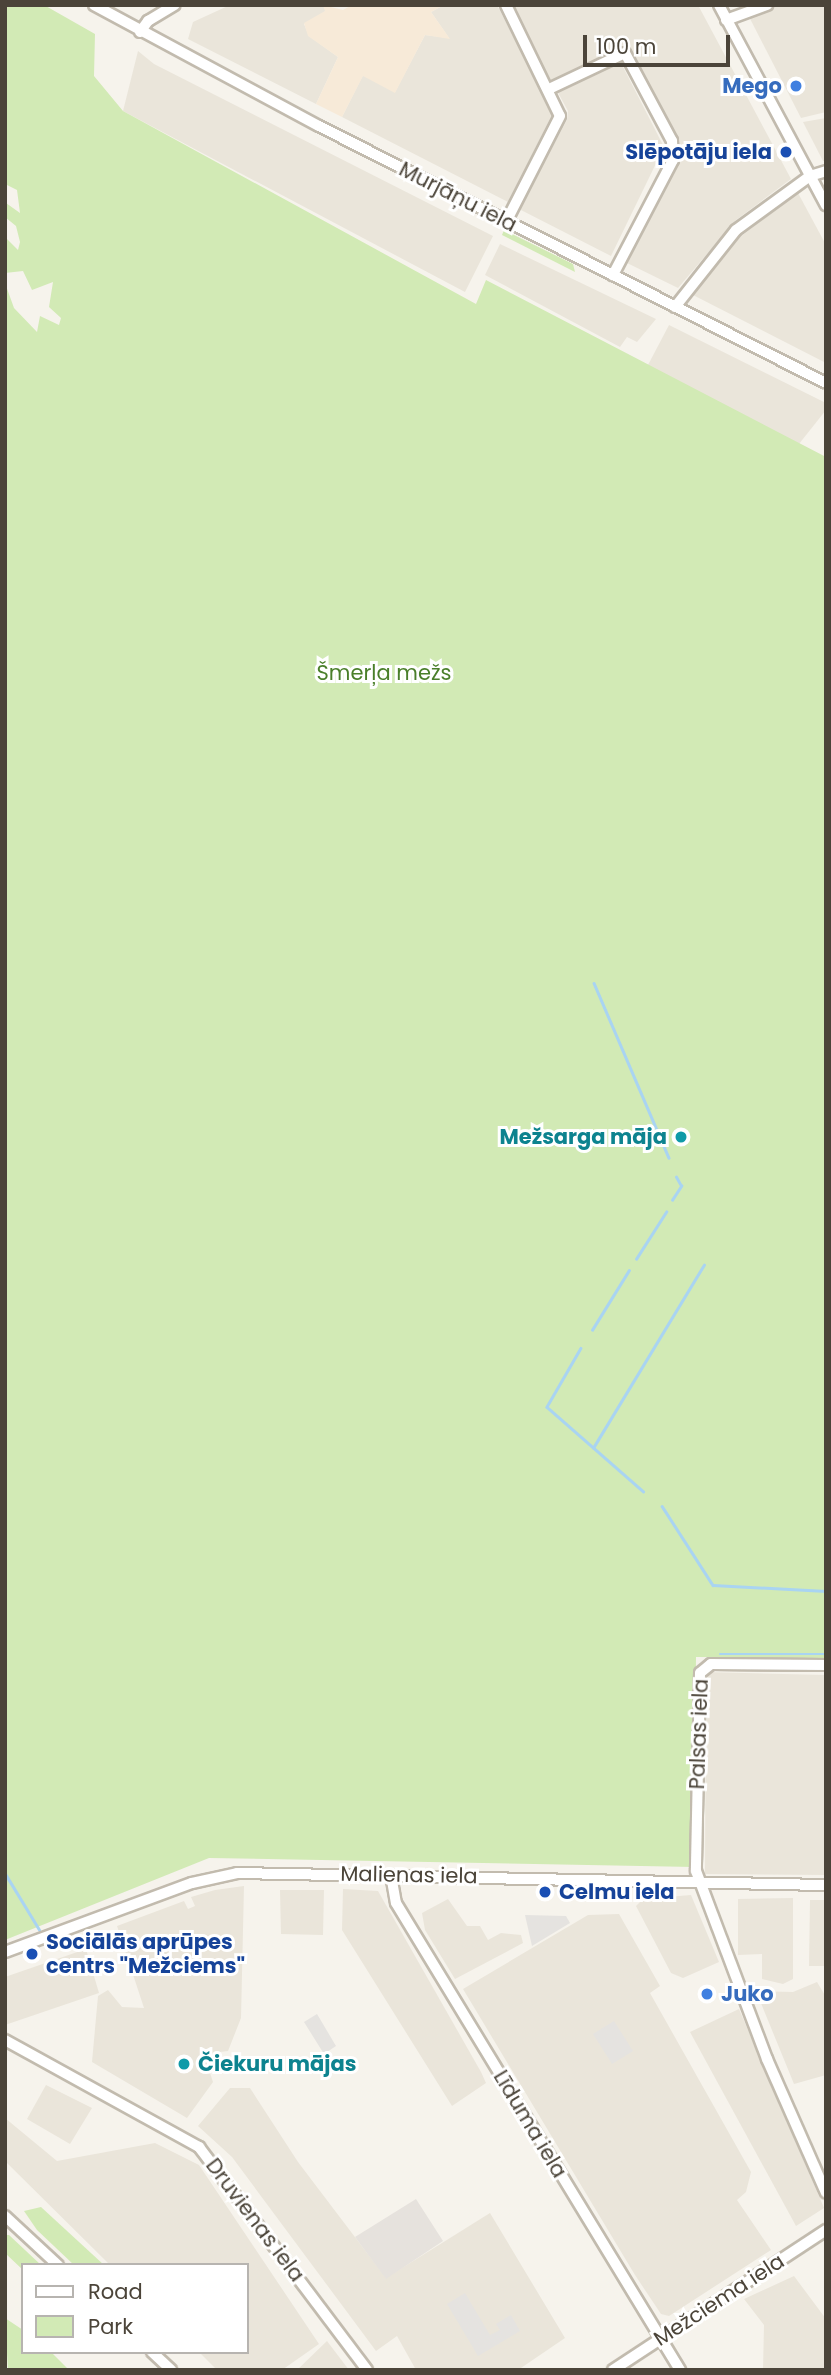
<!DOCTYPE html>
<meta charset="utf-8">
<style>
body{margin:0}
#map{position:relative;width:831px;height:2375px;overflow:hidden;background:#f6f3ec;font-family:Poppins,sans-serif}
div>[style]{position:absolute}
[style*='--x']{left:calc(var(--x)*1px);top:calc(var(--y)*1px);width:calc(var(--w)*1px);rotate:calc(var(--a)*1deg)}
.residential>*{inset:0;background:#eae5da}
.commercial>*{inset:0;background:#f7ead8}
.industrial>*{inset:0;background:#e6e2dd}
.green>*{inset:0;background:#d2eab5}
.parking>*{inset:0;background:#e5e3e0}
.stream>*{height:2.5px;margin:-1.25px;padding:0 1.25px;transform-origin:1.25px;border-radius:1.25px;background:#a9d4f2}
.roads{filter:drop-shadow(2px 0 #c2bbae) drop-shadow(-2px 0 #c2bbae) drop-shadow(0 2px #c2bbae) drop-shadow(0 -2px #c2bbae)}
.minor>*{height:10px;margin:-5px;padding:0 5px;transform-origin:5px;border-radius:5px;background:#fff}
.dots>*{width:19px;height:19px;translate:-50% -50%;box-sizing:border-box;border:4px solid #fff;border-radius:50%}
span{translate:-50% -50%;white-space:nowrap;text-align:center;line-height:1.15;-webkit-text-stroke:6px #fff;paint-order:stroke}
.shop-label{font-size:21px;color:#366cbe;font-weight:700}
.right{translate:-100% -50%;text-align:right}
.left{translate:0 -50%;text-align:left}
.transit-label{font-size:21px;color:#164399;font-weight:700}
.street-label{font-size:21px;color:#4b4439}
.park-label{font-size:21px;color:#4a7f2a}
.culture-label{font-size:21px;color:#0d838f;font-weight:700}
.frame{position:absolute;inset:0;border:7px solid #4b4439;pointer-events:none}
.legend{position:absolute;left:21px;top:2263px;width:228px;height:91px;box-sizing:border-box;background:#fff;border:2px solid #b7b4b0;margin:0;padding:9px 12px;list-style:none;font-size:21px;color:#4b4439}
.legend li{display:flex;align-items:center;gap:14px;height:35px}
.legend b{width:35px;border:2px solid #b7b4b0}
.scale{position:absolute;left:583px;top:35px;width:147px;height:32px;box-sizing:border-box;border:4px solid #4b4439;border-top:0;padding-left:9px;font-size:21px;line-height:24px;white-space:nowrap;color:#4b4439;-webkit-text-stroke:5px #fff;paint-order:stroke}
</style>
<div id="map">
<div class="residential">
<div style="clip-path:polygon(230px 5px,323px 5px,326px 11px,304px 24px,309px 36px,338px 57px,316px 104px,188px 39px,193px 22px)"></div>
<div style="clip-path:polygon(444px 5px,497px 5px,553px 113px,508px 202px,342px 117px,363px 75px,395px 92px,425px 35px,449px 38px,431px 12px)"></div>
<div style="clip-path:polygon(511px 5px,698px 5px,791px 179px,736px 220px,678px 288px,625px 262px,681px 148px,629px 47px,552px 83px)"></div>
<div style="clip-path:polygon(743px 5px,826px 5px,826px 112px,801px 118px)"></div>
<div style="clip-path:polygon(138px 51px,154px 64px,493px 236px,465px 292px,123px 111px)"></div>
<div style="clip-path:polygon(619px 59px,664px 147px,611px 256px,519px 209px,567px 120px,568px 111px,556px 89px)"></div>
<div style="clip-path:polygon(826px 118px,826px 161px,823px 161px,803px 122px)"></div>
<div style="clip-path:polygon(798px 193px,826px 245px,826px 363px,693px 295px,740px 237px)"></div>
<div style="clip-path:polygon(500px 244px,656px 319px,637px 342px,627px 337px,620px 347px,485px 275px)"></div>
<div style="clip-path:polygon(669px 325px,826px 403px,826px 410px,791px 454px,648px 365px)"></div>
<div style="clip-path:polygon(706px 1672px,826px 1675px,826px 1875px,705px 1874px)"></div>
<div style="clip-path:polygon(244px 1886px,241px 2018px,228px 2051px,220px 2052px,221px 2062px,208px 2067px,213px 2082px,187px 2118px,92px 2062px,98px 1996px,108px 1990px,122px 2007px,144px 2008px,117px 1926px,184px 1901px,188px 1909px,195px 1906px,191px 1897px,215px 1890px)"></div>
<div style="clip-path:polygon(343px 1889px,378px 1891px,481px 2072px,486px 2083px,452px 2106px,342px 1930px)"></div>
<div style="clip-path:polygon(280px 1890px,324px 1890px,323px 1935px,281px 1934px)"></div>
<div style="clip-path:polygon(691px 1895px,719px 1962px,683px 1978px,671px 1973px,636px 1906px,643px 1899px)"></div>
<div style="clip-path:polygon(793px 1898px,793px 1979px,783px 1984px,762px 1979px,762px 1954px,738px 1955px,738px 1899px)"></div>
<div style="clip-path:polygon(448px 1899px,467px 1926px,480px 1926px,488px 1940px,501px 1933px,521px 1935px,523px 1943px,455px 1979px,425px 1930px,422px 1913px)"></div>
<div style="clip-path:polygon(810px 1900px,826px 1900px,826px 1966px,809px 1966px)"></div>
<div style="clip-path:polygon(619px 1914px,660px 1986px,650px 1993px,751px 2172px,746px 2192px,737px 2200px,771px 2250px,669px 2316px,661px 2314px,635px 2275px,463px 1989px,588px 1915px)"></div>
<div style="clip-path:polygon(86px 1949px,99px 1993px,5px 2025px,5px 1977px)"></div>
<div style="clip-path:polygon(817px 1982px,826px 1997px,826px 2075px,794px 2084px,756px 1991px,793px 1992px)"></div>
<div style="clip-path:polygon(739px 2009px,824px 2208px,796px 2226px,690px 2032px)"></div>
<div style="clip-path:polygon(46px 2085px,92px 2108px,70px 2144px,27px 2119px)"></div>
<div style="clip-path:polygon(230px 2088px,250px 2088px,298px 2162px,386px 2278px,490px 2213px,565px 2338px,518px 2370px,416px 2370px,397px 2336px,376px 2351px,232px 2157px,198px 2126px)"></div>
<div style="clip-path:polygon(5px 2118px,57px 2161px,155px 2143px,199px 2165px,319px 2344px,282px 2370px,217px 2370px,199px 2352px,247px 2352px,247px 2265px,110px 2265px,5px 2161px)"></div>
<div style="clip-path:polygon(794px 2276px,826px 2319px,826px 2370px,763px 2370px,764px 2325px,744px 2299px)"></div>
<div style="clip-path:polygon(327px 2341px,349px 2370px,297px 2370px)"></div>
</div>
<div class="commercial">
<div style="clip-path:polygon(323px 5px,343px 10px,352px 5px,444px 5px,431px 12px,450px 39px,425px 35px,395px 93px,363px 76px,342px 117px,316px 104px,338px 57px,308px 36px,304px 23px,325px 11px)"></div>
</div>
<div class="industrial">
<div style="clip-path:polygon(416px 2199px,443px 2241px,386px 2279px,355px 2237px)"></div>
</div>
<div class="green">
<div style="clip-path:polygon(5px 5px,44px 5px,95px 34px,94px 76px,123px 111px,476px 304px,486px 280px,826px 457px,826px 1658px,696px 1657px,694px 1867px,209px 1858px,5px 1940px,5px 283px,14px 308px,37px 332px,40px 316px,59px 325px,61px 318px,49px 307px,53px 282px,32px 290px,23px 271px,5px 273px,5px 237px,18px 250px,20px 242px,16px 226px,5px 217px,6px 203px,20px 213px,17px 190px,5px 184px)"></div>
<div style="clip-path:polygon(504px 230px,573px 264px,575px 272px,502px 235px)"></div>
<div style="clip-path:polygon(41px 2207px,104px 2265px,74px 2265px,37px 2230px,24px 2211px)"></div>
<div style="clip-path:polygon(5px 2235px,9px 2235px,41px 2265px,23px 2265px,23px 2270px,5px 2253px)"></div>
<div style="clip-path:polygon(5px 2318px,23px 2330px,23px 2352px,51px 2352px,69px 2370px,8px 2370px)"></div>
</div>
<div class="parking">
<div style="clip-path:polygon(525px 1915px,566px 1916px,570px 1923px,532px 1946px)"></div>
<div style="clip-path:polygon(317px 2014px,336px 2046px,324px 2054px,304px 2022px)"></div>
<div style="clip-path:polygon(614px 2021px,633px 2051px,612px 2064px,593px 2034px)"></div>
<div style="clip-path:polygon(465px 2293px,490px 2335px,500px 2330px,496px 2324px,511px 2315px,520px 2331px,478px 2356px,447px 2304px)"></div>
</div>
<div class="stream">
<div style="--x:594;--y:983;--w:190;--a:66.8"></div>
<div style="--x:672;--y:1200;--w:17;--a:-57"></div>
<div style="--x:681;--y:1186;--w:10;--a:-119"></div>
<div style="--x:636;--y:1259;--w:56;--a:-57.4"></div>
<div style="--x:592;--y:1330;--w:70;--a:-58.3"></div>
<div style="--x:581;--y:1348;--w:68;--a:120"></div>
<div style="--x:547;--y:1407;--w:128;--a:41.2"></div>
<div style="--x:593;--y:1448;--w:214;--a:-58.8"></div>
<div style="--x:662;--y:1506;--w:94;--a:57.2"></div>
<div style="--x:713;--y:1585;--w:113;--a:3"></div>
<div style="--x:720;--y:1654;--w:106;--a:0"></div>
<div style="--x:5;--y:1873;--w:66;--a:58.7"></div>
</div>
<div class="roads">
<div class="minor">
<div style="--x:94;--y:5;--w:255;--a:28.3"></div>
<div style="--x:319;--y:126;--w:568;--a:26.88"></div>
<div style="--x:506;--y:5;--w:123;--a:64.1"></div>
<div style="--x:560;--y:116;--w:119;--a:117"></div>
<div style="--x:719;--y:5;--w:227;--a:61.9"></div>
<div style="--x:726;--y:20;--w:44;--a:-20.1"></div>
<div style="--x:140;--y:32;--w:14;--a:-54"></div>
<div style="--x:148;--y:21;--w:31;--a:-31"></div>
<div style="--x:549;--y:89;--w:84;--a:-25.3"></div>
<div style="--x:625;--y:53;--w:100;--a:61.9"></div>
<div style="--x:672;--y:141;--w:19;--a:87"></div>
<div style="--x:673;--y:160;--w:130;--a:117.6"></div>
<div style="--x:675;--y:307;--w:98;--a:-51.6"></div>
<div style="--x:736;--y:230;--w:92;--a:-36.1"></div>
<div style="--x:810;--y:176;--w:17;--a:-17"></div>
<div style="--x:826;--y:1665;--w:115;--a:-179.5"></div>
<div style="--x:711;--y:1664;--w:14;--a:141"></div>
<div style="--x:700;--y:1673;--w:198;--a:91.2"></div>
<div style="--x:696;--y:1871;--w:201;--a:69.3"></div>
<div style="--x:767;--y:2059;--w:146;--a:66.2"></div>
<div style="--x:391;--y:1875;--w:28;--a:80"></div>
<div style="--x:396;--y:1903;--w:547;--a:58.69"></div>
<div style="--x:5;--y:1952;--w:199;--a:-20.3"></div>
<div style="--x:192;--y:1883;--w:46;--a:-12.5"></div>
<div style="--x:237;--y:1873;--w:589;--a:1.17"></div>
<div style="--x:5;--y:2040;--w:222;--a:28.9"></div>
<div style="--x:199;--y:2147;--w:279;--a:53"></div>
<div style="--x:5;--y:2216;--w:72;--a:42.8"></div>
<div style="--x:152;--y:2352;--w:26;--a:43"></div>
<div style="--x:613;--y:2370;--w:255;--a:-33.3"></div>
</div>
</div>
<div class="dots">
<div style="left:796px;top:86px;background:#3f7fe0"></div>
<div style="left:786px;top:152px;background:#1a4fb4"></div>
<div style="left:681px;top:1137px;background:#0f9aa8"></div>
<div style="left:545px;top:1892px;background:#1a4fb4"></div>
<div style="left:32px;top:1954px;background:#1a4fb4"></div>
<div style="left:707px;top:1994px;background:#3f7fe0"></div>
<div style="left:184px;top:2064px;background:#0f9aa8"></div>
</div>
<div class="shop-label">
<span class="right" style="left:782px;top:86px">Mego</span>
<span class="left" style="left:721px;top:1994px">Juko</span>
</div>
<div class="transit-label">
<span class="right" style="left:772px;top:152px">Slēpotāju iela</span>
<span class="left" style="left:559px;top:1892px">Celmu iela</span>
<span class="left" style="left:46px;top:1954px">Sociālās aprūpes<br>centrs "Mežciems"</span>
</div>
<div class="street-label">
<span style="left:458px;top:197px;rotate:27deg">Murjāņu iela</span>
<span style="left:699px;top:1734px;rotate:-88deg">Palsas iela</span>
<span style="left:409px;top:1875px;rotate:1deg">Malienas iela</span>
<span style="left:530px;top:2124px;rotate:59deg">Līduma iela</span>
<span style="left:255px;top:2220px;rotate:53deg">Druvienas iela</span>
<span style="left:719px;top:2300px;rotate:-33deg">Mežciema iela</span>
</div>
<div class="park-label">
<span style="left:384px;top:673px">Šmerļa mežs</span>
</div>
<div class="culture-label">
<span class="right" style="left:667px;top:1137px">Mežsarga māja</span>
<span class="left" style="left:198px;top:2064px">Čiekuru mājas</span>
</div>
<div class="frame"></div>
<ul class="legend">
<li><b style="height:9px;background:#fff"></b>Road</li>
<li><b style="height:19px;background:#d2eab5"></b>Park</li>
</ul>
<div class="scale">100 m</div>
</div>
